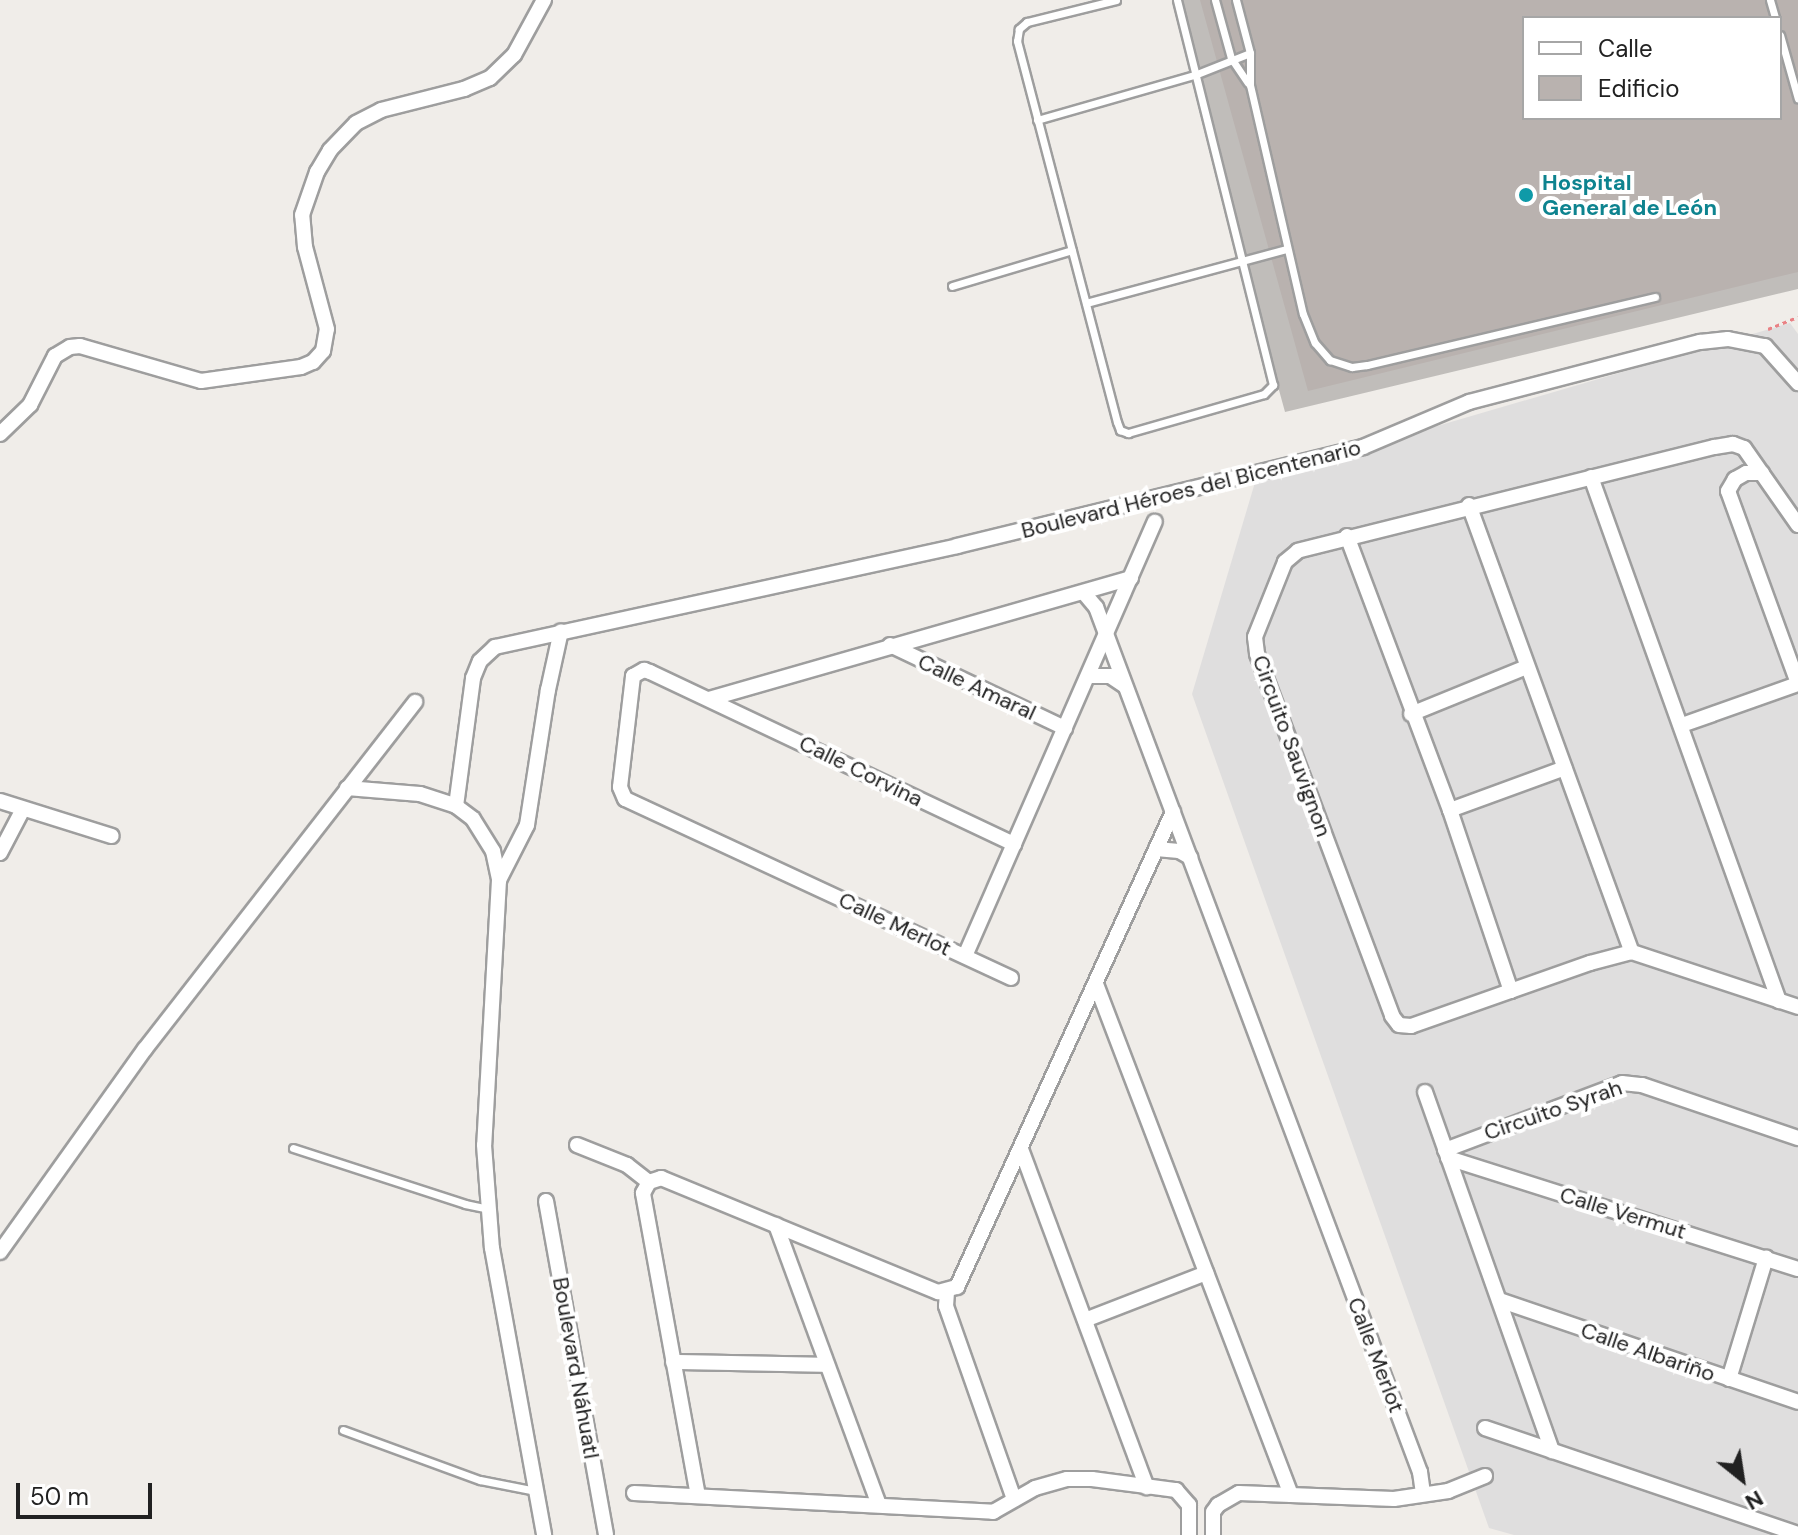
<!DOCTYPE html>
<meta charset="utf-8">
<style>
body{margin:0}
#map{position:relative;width:1798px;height:1535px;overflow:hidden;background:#f0ede9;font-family:"DM Sans",sans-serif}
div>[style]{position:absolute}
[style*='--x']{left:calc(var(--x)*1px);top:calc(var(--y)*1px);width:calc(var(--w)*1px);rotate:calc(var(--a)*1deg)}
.residential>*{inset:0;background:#dfdede}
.shadow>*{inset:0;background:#0003}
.building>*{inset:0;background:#b9b2af}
.path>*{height:3px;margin-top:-1.5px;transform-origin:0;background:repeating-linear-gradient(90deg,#e98185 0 4px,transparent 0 8px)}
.roads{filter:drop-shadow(2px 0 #9e9e9e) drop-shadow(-2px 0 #9e9e9e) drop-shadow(0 2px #9e9e9e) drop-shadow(0 -2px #9e9e9e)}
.lane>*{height:7px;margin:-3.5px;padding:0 3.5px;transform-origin:3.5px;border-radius:3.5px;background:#fff}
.street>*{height:14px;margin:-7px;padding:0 7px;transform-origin:7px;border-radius:7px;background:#fff}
.dots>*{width:22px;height:22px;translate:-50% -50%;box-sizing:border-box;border:4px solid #fff;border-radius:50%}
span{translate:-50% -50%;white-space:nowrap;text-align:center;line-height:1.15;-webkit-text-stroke:8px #fff;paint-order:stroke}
.culture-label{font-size:22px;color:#0d838f;font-weight:700}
.left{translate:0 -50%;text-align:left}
.street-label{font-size:22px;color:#212121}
.legend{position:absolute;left:1522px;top:16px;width:260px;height:104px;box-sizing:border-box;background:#fff;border:2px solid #a6a6a6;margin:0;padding:10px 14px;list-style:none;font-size:24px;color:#212121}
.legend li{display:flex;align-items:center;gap:16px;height:40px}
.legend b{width:40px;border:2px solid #a6a6a6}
.north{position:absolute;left:1702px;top:1439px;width:80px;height:80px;-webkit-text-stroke:6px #fff;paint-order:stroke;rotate:150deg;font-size:22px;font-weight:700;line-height:32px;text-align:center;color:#212121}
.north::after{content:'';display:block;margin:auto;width:28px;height:36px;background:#212121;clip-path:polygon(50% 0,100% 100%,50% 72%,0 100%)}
.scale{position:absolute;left:16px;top:1483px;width:136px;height:36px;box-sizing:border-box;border:4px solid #212121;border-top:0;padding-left:10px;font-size:24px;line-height:28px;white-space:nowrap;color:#212121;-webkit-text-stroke:6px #fff;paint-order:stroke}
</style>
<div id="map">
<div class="residential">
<div style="clip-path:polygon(1790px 323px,1798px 334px,1798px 1535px,1514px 1535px,1489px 1528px,1192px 694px,1256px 479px)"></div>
</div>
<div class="shadow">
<div style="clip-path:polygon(evenodd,1172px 0,1798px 0,1798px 289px,1285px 412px,1172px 0,1524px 18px,1780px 18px,1780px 118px,1524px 118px,1524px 18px)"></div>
</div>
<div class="building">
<div style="clip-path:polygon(evenodd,1200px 0,1798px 0,1798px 272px,1308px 391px,1200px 0,1524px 18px,1780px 18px,1780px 118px,1524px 118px,1524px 18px)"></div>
</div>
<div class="path">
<div style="--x:1768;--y:329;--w:32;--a:-22"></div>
</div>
<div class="roads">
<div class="lane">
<div style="--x:1116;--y:0;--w:92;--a:166.1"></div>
<div style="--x:1027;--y:22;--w:11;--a:139"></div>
<div style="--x:1019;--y:29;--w:12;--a:99"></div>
<div style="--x:1017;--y:41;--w:394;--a:75.3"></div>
<div style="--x:1117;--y:422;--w:9;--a:69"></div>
<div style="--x:1120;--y:430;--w:9;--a:21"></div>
<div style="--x:1128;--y:433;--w:141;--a:-16"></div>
<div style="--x:1264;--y:394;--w:13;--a:-45"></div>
<div style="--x:1273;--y:385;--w:397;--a:-104"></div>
<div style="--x:1215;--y:0;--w:60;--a:74.6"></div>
<div style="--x:1231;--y:58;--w:30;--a:56"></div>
<div style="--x:1236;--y:0;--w:55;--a:75.2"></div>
<div style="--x:1250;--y:53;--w:32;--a:90"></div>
<div style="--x:1250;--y:85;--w:235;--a:77"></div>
<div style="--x:1303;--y:314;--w:31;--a:68"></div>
<div style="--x:1315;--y:343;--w:23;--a:49"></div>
<div style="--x:1330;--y:360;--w:23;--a:18"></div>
<div style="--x:1352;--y:367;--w:15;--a:-8"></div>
<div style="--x:1367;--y:365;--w:296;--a:-13.3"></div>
<div style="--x:1770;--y:0;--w:19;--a:74"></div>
<div style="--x:1780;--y:35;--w:66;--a:74.3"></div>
<div style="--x:1037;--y:120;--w:166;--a:-16"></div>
<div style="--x:1197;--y:74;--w:57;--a:-21.6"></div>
<div style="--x:952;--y:286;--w:125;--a:-16.7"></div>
<div style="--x:1086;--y:303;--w:207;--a:-15.1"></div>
<div style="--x:293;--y:1148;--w:181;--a:18"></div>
<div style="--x:465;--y:1204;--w:25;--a:12"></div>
<div style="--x:343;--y:1430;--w:146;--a:20.1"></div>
<div style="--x:480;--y:1480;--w:57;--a:11.1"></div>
</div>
<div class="street">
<div style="--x:0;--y:434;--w:42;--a:-44"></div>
<div style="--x:30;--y:405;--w:55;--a:-63"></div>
<div style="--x:55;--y:356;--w:17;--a:-31"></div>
<div style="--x:70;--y:347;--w:10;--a:-6"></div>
<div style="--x:80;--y:346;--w:126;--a:16.1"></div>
<div style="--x:201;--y:381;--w:101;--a:-8"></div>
<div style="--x:301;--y:367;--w:13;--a:-23"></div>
<div style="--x:313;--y:362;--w:15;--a:-48"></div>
<div style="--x:323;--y:351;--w:22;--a:-80"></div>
<div style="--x:327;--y:329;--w:85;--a:-105"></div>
<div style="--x:305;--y:247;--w:32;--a:-95"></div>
<div style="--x:302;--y:215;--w:46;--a:-70.8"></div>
<div style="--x:317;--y:172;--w:26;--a:-59"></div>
<div style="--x:330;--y:150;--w:37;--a:-46"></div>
<div style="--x:356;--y:123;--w:28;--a:-27"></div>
<div style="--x:381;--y:110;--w:86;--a:-14.2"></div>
<div style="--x:464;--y:89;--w:28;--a:-23"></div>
<div style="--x:490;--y:78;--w:33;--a:-44"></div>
<div style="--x:514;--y:55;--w:63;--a:-61.4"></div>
<div style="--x:1762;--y:473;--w:16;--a:180"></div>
<div style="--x:1746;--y:473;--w:13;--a:151"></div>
<div style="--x:1735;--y:479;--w:14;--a:120"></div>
<div style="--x:1728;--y:491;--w:204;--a:70"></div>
<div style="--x:1591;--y:477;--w:557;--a:70.26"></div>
<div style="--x:1469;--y:505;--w:476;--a:70"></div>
<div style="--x:1798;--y:525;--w:94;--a:-125"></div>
<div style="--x:1744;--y:448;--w:12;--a:-160"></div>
<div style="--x:1733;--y:444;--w:19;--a:171"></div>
<div style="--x:1714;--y:447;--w:429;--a:166"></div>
<div style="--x:1298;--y:551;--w:17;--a:140"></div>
<div style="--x:1285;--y:562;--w:81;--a:111.8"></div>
<div style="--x:1255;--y:637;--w:17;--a:83"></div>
<div style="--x:1257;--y:654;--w:386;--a:69.5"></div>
<div style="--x:1392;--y:1016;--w:11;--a:52"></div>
<div style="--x:1399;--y:1025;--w:12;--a:5"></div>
<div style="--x:1411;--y:1026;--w:190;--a:-19.4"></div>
<div style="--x:1590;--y:963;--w:43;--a:-14.7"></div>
<div style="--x:1632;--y:952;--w:175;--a:18.3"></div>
<div style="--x:1347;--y:536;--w:293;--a:69.4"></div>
<div style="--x:1450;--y:810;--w:191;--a:71.4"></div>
<div style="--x:1085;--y:594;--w:17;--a:50"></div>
<div style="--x:1096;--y:607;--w:924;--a:69.47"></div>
<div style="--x:1420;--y:1472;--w:22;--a:82"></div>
<div style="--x:890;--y:645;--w:194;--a:25.4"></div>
<div style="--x:1088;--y:676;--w:22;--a:0"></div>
<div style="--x:1110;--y:676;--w:18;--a:34"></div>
<div style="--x:709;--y:699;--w:439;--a:-16"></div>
<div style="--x:1411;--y:714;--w:125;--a:-22.1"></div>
<div style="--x:1682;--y:725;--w:123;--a:-19.5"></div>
<div style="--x:347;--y:788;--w:73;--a:4.7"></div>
<div style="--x:420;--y:794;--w:38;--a:18"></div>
<div style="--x:456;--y:806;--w:21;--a:37"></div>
<div style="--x:473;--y:819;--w:38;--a:58"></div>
<div style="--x:493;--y:851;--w:30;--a:78"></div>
<div style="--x:499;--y:880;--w:265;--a:93.2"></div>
<div style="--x:484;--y:1145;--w:103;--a:85.6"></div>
<div style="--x:492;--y:1248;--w:292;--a:79.7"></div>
<div style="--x:0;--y:801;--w:117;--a:17.4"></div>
<div style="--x:456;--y:806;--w:129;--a:-82.4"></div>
<div style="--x:473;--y:678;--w:18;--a:-68"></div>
<div style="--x:480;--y:661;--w:21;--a:-43"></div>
<div style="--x:495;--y:647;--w:473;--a:-12.3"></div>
<div style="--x:957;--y:546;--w:418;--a:-13.7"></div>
<div style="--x:1363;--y:447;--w:115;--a:-23"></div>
<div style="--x:1469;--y:402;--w:239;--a:-14.6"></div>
<div style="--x:1700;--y:342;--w:28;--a:-6"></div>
<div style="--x:1728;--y:339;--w:38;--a:11"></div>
<div style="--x:1765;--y:346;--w:50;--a:48.3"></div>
<div style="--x:1450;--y:810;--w:122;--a:-20.1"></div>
<div style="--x:1156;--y:849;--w:23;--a:5"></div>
<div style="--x:1179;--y:851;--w:13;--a:29"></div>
<div style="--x:0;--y:853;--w:50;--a:-62.4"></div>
<div style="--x:499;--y:880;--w:62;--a:-63"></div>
<div style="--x:527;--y:825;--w:137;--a:-81.2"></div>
<div style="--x:548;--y:690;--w:60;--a:-77.6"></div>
<div style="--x:965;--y:956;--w:474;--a:-66.4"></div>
<div style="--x:1011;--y:978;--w:425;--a:-155.1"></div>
<div style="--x:625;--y:799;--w:13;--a:-113"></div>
<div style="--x:620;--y:787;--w:112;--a:-83.3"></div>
<div style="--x:633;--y:676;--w:13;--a:-29"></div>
<div style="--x:644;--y:670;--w:6;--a:18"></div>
<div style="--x:650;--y:672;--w:403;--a:25.3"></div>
<div style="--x:1096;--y:984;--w:547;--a:69.11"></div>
<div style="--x:1425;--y:1092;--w:381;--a:70.5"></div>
<div style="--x:577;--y:1145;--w:54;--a:21.8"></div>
<div style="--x:627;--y:1165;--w:28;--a:38"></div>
<div style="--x:1021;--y:1149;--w:361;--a:69.6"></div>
<div style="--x:1445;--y:1150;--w:189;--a:-20.7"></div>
<div style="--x:1622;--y:1083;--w:20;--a:6"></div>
<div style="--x:1642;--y:1085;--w:165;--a:18.8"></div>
<div style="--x:1448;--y:1158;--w:367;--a:17.6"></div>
<div style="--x:546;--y:1201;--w:339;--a:79.8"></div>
<div style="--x:776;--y:1225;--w:298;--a:69.8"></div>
<div style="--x:0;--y:1252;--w:249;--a:-54.5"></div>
<div style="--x:145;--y:1049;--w:440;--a:-52.1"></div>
<div style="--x:947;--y:1292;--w:14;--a:94"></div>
<div style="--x:946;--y:1306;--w:205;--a:70.6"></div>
<div style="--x:1499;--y:1300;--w:316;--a:18.8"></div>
<div style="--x:1085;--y:1320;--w:130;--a:-21.2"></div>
<div style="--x:673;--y:1362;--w:154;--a:1.1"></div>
<div style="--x:1729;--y:1379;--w:127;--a:-73"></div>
<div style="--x:1485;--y:1428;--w:330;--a:18.7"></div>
<div style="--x:634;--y:1493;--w:360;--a:3"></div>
<div style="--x:993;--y:1512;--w:48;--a:-29.7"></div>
<div style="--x:1035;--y:1488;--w:33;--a:-16"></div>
<div style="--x:1067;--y:1479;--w:25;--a:0"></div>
<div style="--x:1092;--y:1479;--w:85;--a:7.5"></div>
<div style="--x:1176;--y:1490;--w:20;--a:49"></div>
<div style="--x:1189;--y:1505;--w:30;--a:90"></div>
<div style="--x:698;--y:1496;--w:308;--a:-100.3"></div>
<div style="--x:643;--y:1193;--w:13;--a:-61"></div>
<div style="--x:649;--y:1182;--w:13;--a:-18"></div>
<div style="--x:661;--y:1178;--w:300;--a:22.4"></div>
<div style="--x:938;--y:1292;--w:20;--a:-15"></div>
<div style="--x:957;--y:1287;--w:522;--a:-65.55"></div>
<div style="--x:1213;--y:1535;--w:23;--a:-90"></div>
<div style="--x:1213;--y:1512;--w:9;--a:-54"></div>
<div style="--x:1218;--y:1505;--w:24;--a:-30"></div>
<div style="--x:1239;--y:1493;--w:155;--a:2.2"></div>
<div style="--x:1394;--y:1499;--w:55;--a:-8.4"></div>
<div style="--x:1448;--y:1491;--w:40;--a:-22"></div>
</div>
</div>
<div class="dots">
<div style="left:1526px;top:195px;background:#0f9aa8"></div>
</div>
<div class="culture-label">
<span class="left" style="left:1542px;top:195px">Hospital<br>General de León</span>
</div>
<div class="street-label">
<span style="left:1191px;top:489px;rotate:-14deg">Boulevard Héroes del Bicentenario</span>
<span style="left:977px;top:687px;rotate:25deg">Calle Amaral</span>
<span style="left:1292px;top:746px;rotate:70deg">Circuito Sauvignon</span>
<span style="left:861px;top:771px;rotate:26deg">Calle Corvina</span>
<span style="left:895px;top:924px;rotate:25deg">Calle Merlot</span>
<span style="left:1553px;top:1110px;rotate:-19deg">Circuito Syrah</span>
<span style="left:1623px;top:1213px;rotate:17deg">Calle Vermut</span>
<span style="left:1648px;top:1352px;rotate:19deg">Calle Albariño</span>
<span style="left:1376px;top:1355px;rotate:69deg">Calle Merlot</span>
<span style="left:576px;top:1368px;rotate:80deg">Boulevard Náhuatl</span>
</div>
<ul class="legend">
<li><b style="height:10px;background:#fff"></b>Calle</li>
<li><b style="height:22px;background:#b9b2af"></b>Edificio</li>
</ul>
<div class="north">N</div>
<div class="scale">50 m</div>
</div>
